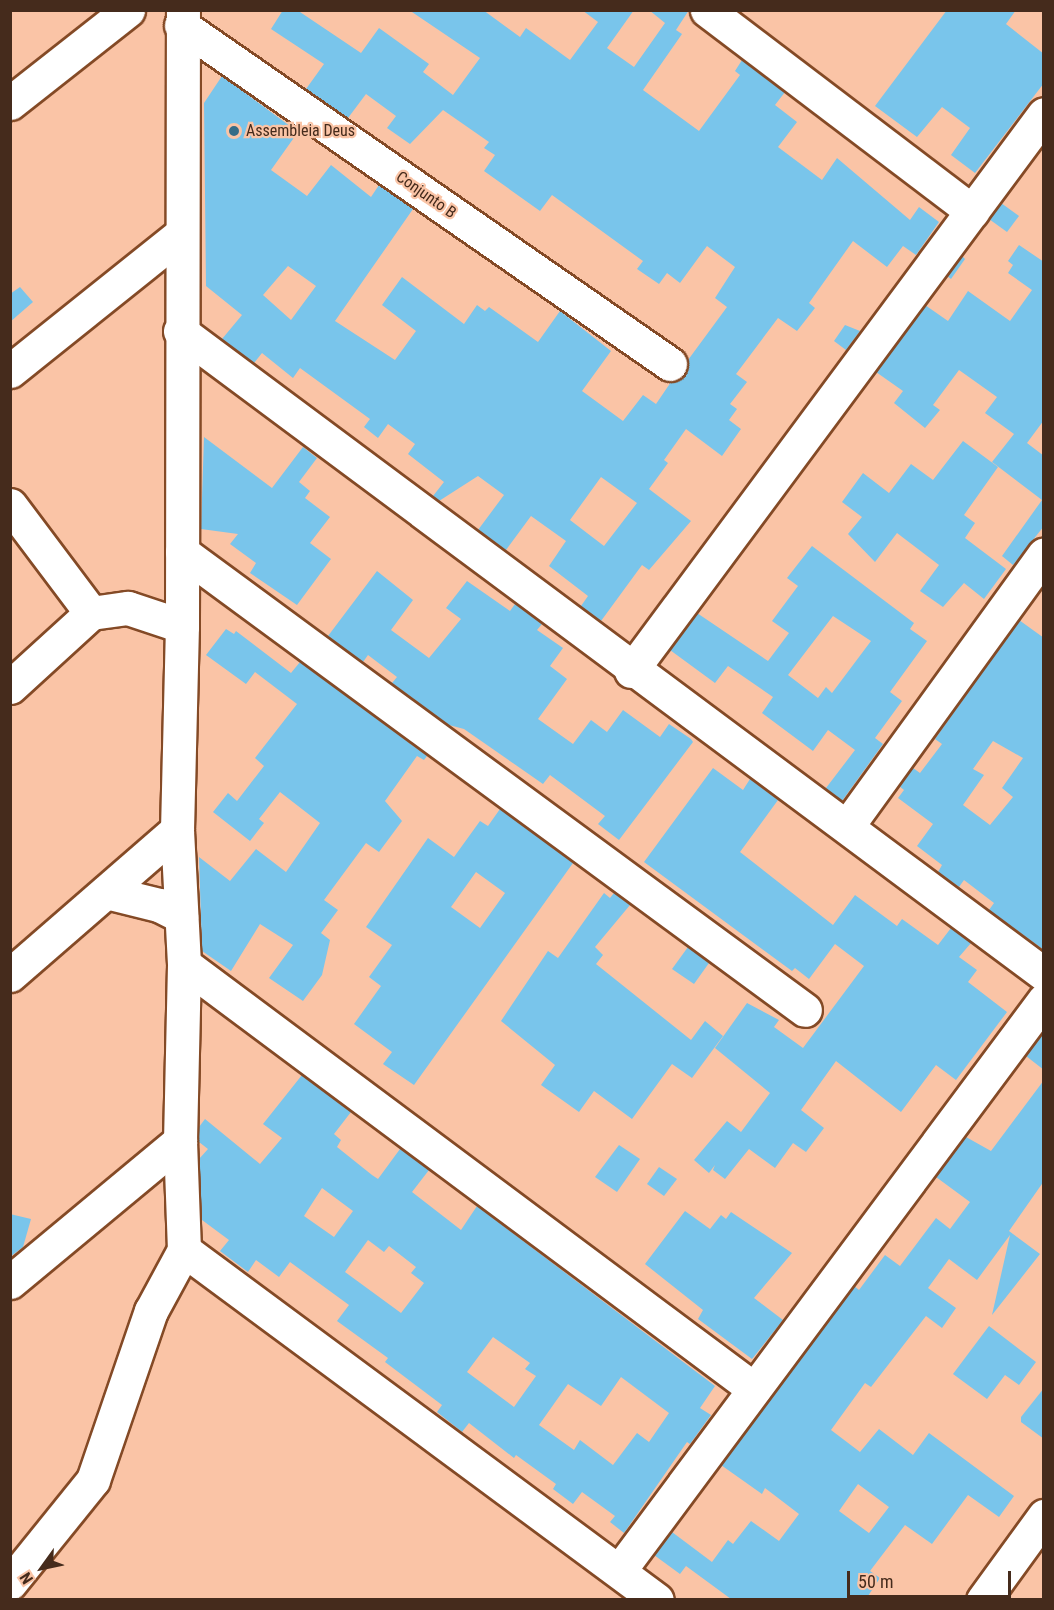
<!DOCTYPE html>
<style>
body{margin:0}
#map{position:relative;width:1054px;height:1610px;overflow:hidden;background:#fac4a6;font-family:"Roboto Condensed",sans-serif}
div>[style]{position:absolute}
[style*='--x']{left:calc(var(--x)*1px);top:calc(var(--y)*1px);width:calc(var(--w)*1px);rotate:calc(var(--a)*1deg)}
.building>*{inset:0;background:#79c5eb}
.roads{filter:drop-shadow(2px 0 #844a26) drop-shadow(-2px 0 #844a26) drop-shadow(0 2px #844a26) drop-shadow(0 -2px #844a26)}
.minor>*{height:33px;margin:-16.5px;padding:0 16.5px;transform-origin:16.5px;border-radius:16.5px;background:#fff}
.dots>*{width:16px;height:16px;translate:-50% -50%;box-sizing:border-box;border:3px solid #fac4a6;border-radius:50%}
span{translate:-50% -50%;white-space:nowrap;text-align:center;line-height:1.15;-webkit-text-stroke:4.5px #fac4a6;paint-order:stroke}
.poi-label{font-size:16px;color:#452b1c}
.left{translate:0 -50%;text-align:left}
.street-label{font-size:16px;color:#452b1c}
.frame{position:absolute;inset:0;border:12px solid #452b1c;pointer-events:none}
.north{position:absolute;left:12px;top:1538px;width:60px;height:60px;-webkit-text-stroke:4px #fac4a6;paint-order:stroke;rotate:237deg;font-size:16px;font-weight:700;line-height:24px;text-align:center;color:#452b1c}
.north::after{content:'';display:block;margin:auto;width:21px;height:27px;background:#452b1c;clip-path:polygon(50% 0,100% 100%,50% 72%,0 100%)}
.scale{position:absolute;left:847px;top:1571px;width:164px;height:27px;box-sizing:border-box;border:3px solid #452b1c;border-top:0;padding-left:8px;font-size:18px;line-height:21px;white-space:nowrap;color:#452b1c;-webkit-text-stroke:4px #fac4a6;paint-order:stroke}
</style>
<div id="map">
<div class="building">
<div style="clip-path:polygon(evenodd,283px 10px,297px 10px,361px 53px,379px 28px,429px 64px,423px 72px,453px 95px,480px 58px,409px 10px,483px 10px,520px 37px,526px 28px,570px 60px,598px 22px,582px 10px,634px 10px,607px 48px,634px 67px,665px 23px,649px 10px,689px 10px,676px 30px,682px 34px,643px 90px,699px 131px,740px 75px,735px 71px,742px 60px,785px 92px,775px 105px,797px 122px,778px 147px,822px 180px,837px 158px,910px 220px,919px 207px,939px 222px,916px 255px,903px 246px,887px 267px,853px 241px,809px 303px,815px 308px,797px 331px,778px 318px,736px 374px,747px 382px,730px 404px,737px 409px,729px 420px,741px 429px,722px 456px,686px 429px,664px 460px,668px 463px,649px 489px,691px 521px,649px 570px,642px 565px,601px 621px,581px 606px,588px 596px,549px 566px,566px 541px,531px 516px,506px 550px,478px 530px,504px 495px,478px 476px,439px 501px,433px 496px,444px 482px,408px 454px,415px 444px,388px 424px,378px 438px,364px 427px,370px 419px,300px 368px,293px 378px,262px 353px,254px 363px,222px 339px,242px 315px,206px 286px,204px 103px,222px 76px,298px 132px,271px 170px,307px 196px,331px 165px,371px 197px,379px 185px,413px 209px,335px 321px,395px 360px,416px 331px,382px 305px,402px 277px,464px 324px,477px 305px,485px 311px,489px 307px,538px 342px,560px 311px,611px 351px,582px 391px,623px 421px,643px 395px,656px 404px,671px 382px,685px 375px,688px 360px,727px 307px,715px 298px,735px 267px,707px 246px,680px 283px,667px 273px,659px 284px,637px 269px,643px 261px,552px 195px,540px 211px,484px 171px,495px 155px,484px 148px,489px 142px,443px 110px,410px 144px,387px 128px,396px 116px,366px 94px,348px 118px,306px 89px,324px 64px,271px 29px,283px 10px,288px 266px,316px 286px,291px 320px,263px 295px,288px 266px,283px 10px,601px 477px,637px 503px,604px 546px,570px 520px,601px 477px)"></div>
<div style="clip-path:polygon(947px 10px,1016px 10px,1006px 24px,1044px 54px,1044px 83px,975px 173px,951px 155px,970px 128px,942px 107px,917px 137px,875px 106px)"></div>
<div style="clip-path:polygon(1001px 203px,1019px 216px,1007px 232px,989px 219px)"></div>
<div style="clip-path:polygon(1019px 245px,1044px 262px,1044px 420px,1027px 443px,1044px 456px,1044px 526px,1013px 565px,1002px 556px,1042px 500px,992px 462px,1014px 434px,985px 413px,997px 397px,959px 370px,933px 405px,940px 410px,925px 428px,894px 403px,903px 391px,876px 372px,925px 305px,948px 321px,968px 291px,1010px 321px,1032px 290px,1008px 273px,1013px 265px,1008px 261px)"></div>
<div style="clip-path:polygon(962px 256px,965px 259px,951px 279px,947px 276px)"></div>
<div style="clip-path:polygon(20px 287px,33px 302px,10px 322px,10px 294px)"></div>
<div style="clip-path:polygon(845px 325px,860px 331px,846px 350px,834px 341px)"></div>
<div style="clip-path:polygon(204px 437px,272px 488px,303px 447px,317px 458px,299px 482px,310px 491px,305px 498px,330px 517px,310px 543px,331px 559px,297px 605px,250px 573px,256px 563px,230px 544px,238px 534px,201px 529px)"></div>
<div style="clip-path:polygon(963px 441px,998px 467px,964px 515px,975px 523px,965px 538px,1006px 569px,984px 599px,964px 583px,943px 607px,920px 591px,939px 565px,897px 533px,875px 562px,848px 534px,862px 517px,842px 502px,863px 473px,889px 493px,911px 464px,933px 480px)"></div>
<div style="clip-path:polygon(evenodd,812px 546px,914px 623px,910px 629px,927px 641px,890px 692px,902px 701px,875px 738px,883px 744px,842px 801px,826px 788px,855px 750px,828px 730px,813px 751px,762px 713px,773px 697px,728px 666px,715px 683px,670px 650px,697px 613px,768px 661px,789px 633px,772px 621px,798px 586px,787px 578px,812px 546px,833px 616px,871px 641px,832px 693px,826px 687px,818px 698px,788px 675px,833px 616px)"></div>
<div style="clip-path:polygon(377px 571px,413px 600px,391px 630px,429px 658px,461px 619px,446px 608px,467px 581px,510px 611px,515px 604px,542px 624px,537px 630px,563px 648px,550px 666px,567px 679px,538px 719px,573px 744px,591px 720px,607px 732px,623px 710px,660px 737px,669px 724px,691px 739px,693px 742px,619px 840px,598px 824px,605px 816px,550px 775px,543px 784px,464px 729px,449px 725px,392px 683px,397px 677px,368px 655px,363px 662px,328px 636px)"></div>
<div style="clip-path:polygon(evenodd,1019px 620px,1044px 638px,1044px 950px,989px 910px,994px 903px,964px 880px,959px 887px,938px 872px,942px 865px,917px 846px,933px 824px,898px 798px,904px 790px,899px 786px,913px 768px,920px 773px,942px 744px,935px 739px,1019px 620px,993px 741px,1023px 758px,1002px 788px,1013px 797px,990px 825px,963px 805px,984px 775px,973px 769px,993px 741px)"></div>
<div style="clip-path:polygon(226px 629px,234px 634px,236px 631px,291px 673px,300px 662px,427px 756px,424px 760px,417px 756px,385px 801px,402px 821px,379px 852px,366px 843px,324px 900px,338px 910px,321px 933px,330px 940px,322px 975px,303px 1001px,269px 978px,293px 945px,260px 924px,231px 971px,202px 951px,199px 857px,230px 881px,256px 849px,286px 872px,320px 823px,280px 792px,259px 819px,264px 823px,250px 841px,213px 812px,228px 793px,237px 801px,264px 766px,255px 758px,297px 704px,255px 672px,246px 684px,206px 655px)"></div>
<div style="clip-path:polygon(713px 768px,743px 790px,750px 779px,778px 800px,740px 852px,833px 925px,855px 895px,897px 926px,902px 919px,938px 945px,951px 928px,971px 943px,959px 957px,977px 970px,968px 982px,1007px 1012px,956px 1080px,936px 1065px,901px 1112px,836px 1061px,801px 1110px,824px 1128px,806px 1152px,793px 1143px,775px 1168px,749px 1149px,725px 1179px,713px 1170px,715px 1165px,709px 1173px,694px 1160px,727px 1121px,741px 1132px,770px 1093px,715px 1048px,747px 1003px,779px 1020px,774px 1027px,803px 1048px,864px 966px,835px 944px,809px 979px,795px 968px,792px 971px,644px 862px)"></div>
<div style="clip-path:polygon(evenodd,500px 809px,573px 863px,414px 1085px,383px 1064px,392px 1052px,354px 1024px,381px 986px,369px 977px,392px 945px,366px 927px,428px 838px,454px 857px,480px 821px,488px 826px,500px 809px,476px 872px,505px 893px,480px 928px,451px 907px,476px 872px)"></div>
<div style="clip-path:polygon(604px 893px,610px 898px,614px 893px,630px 905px,595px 947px,603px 955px,596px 964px,691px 1040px,705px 1021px,723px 1036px,692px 1078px,672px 1064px,632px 1119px,594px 1091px,579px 1112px,541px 1085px,555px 1065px,501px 1021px,548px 951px,558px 958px)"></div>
<div style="clip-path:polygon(688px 947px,709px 963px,694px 984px,672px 969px)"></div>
<div style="clip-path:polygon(1044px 1032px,1044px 1070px,1026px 1056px)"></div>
<div style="clip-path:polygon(evenodd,302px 1075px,351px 1112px,334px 1134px,341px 1140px,337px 1147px,372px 1175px,378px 1179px,400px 1149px,429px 1170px,412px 1192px,461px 1230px,477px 1206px,715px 1386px,700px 1408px,711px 1415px,690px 1444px,687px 1442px,624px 1533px,610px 1522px,615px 1516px,582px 1492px,573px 1504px,553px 1489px,556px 1484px,516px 1455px,514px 1458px,469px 1423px,462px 1432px,437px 1412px,442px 1405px,385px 1362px,388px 1358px,337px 1321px,349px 1305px,290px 1262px,279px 1277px,256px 1260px,248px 1272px,220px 1251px,229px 1240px,202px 1220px,199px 1159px,208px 1149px,199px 1142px,199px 1127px,205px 1119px,260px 1164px,282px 1138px,263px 1124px,302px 1075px,322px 1188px,353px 1211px,334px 1237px,304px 1216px,322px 1188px,302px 1075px,368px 1240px,384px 1252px,389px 1246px,416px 1267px,411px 1273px,424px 1283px,401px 1313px,345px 1272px,368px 1240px,302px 1075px,493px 1337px,530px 1363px,525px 1369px,536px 1376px,514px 1407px,467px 1372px,493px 1337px,302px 1075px,621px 1377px,669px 1413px,649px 1442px,637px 1433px,613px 1465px,580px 1440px,574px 1450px,539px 1425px,568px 1384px,601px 1406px,621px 1377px)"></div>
<div style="clip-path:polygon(evenodd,1044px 1080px,1044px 1181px,1009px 1231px,1040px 1254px,992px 1315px,1010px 1235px,977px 1280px,949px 1259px,928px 1288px,956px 1308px,942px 1328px,926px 1316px,871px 1387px,865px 1383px,831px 1430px,860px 1452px,879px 1429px,913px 1455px,929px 1433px,1014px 1496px,999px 1517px,968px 1495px,932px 1544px,905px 1525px,870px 1571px,880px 1578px,866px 1599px,731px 1599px,686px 1566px,680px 1574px,654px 1555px,672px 1532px,712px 1562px,728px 1540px,733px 1544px,751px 1521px,779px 1541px,799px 1514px,765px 1488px,762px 1494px,721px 1465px,854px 1286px,859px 1290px,885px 1255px,900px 1266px,936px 1218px,950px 1229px,970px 1202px,936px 1177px,966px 1137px,991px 1151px,1044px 1080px,858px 1484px,889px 1507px,869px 1533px,839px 1511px,858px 1484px)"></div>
<div style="clip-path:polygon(619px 1145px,640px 1159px,617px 1192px,595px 1177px)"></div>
<div style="clip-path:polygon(659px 1167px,677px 1179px,664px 1196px,647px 1184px)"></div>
<div style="clip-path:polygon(685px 1211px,710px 1229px,721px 1215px,726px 1219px,731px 1212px,792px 1253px,754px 1298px,783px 1320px,752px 1359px,698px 1319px,703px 1310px,645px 1264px)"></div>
<div style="clip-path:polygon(10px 1214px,31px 1219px,23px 1247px,10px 1257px)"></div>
<div style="clip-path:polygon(989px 1326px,1036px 1362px,1019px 1385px,1005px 1375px,987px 1399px,953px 1374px)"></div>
<div style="clip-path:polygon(1044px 1388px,1044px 1439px,1021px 1422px,1021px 1417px)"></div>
</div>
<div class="roads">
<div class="minor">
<div style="--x:707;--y:10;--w:333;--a:37.2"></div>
<div style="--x:181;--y:25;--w:595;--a:34.73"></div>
<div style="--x:10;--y:103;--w:150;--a:-38.2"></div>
<div style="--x:180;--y:331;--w:1077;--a:36.66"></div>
<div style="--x:10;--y:371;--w:219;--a:-38.7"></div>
<div style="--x:10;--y:505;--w:135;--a:53.1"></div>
<div style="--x:182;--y:552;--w:773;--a:36.32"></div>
<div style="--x:631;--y:671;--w:693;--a:-53.44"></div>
<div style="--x:10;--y:687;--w:110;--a:-42.4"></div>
<div style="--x:91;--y:613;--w:37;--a:-8"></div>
<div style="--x:128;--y:608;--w:57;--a:18.4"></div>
<div style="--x:848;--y:825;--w:334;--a:-54.1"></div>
<div style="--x:106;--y:892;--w:55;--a:13.8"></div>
<div style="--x:159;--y:905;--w:25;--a:27"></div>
<div style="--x:184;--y:964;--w:711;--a:36.71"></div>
<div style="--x:10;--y:975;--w:221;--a:-41"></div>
<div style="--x:184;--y:1250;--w:588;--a:36.5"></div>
<div style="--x:10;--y:1282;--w:221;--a:-39.7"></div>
<div style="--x:619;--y:1571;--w:712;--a:-53.34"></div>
<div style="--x:10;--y:1583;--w:132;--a:-51.1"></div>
<div style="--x:93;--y:1480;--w:179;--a:-71.1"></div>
<div style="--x:151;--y:1311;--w:69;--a:-61.6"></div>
<div style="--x:184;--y:1250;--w:109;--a:-92.1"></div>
<div style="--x:180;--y:1141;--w:177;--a:-88.7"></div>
<div style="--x:184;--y:964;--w:134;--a:-93"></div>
<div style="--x:177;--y:830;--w:204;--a:-88.6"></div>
<div style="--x:182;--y:626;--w:616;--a:-89.91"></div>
<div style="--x:983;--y:1600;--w:104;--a:-54"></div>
</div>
</div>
<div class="dots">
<div style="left:234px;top:131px;background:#356c87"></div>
</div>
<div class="poi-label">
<span class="left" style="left:246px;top:131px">Assembleia Deus</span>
</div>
<div class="street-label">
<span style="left:426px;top:195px;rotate:35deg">Conjunto B</span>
</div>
<div class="frame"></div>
<div class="north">N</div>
<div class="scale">50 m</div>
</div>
